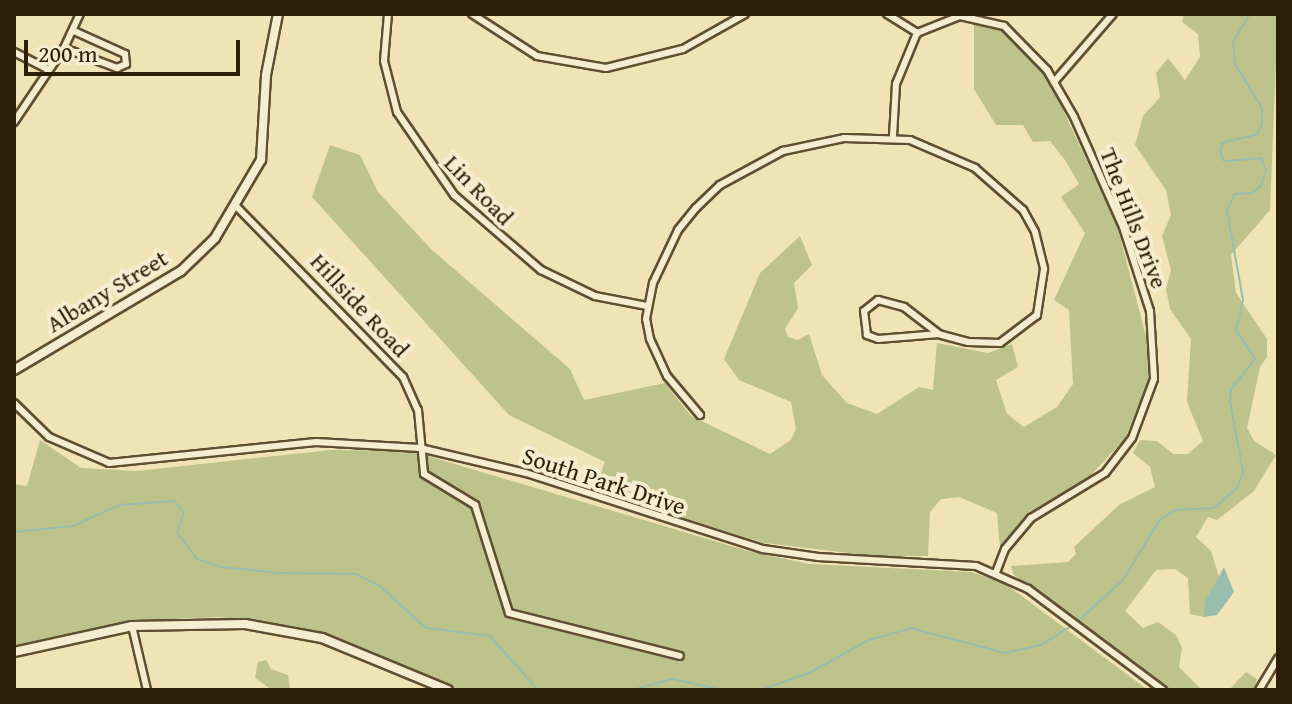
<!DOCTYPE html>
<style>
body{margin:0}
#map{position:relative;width:1292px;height:704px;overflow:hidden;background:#f0e3b5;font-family:"Gentium Book Plus",serif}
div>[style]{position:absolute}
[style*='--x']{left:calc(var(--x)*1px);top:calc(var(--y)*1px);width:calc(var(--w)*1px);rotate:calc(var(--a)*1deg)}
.green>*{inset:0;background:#bdc38b}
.water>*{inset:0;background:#9abeae}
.stream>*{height:2px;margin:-1px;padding:0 1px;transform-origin:1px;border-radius:1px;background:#9abeae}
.roads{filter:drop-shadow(2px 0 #5f4f32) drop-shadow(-2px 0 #5f4f32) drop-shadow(0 2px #5f4f32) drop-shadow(0 -2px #5f4f32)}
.minor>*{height:6px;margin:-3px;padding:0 3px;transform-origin:3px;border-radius:3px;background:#f5edcf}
.tertiary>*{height:8px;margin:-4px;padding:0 4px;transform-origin:4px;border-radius:4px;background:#f5edcf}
span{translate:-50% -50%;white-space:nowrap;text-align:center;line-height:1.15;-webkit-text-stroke:8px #f5edcf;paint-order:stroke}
.street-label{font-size:24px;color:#2f1e07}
.frame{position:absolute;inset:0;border:16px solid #2f1e07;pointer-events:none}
.scale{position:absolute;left:24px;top:40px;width:216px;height:36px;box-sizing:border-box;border:4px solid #2f1e07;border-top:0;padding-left:10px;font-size:24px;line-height:28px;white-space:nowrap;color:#2f1e07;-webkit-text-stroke:6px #f5edcf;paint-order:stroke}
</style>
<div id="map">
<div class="green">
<div style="clip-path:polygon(1184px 14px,1278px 14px,1270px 210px,1231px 255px,1236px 293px,1267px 339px,1267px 357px,1260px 367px,1247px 428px,1254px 441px,1276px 455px,1254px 491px,1217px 520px,1208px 517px,1196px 537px,1211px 551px,1219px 577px,1204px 617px,1190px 614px,1188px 578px,1175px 569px,1156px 570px,1125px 611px,1143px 628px,1158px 622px,1176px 635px,1182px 648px,1179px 667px,1202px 690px,1172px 690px,1014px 575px,1011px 566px,1068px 562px,1076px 554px,1074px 547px,1119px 505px,1155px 487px,1150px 467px,1133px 453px,1140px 440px,1157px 441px,1173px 454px,1188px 454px,1203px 441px,1187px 402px,1191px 339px,1170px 309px,1166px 289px,1171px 270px,1162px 236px,1171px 215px,1166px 190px,1135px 145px,1143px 116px,1160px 97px,1156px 73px,1168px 58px,1185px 80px,1200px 57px,1198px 34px,1182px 22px)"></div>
<div style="clip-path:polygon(974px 23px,1000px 30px,1020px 46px,1050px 82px,1117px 225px,1148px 344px,1148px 381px,1125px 439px,1088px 478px,1030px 512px,1000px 548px,997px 513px,959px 497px,941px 499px,930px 512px,928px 556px,876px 556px,764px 543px,595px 490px,605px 462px,509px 415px,312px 197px,330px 145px,360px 155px,378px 192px,431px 249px,570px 369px,584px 400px,665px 383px,691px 416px,770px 454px,791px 440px,796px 429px,791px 402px,739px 380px,724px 359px,760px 273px,800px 236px,812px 265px,794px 283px,798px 308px,785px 329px,788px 337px,798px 340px,809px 334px,822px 375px,847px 403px,877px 414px,919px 387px,933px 390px,937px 343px,988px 353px,1012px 344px,1018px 367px,996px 380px,1007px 414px,1024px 427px,1057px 407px,1073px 384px,1069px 310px,1054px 300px,1085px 233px,1061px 197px,1079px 184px,1065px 160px,1050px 141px,1033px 142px,1023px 125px,996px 125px,974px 89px)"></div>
<div style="clip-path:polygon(40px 440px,81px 468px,137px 471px,331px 450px,411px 451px,748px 551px,809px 564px,971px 572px,1003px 582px,1148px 690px,458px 690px,324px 634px,220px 617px,129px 621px,14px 648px,14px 484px,27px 486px)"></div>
<div style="clip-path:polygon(266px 660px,271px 669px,288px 675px,290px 690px,272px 690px,255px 678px,258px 662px)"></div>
<div style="clip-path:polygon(1246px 672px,1257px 679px,1254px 690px,1229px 690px)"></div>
</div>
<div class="water">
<div style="clip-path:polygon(1224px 567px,1234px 592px,1217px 615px,1204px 617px,1205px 602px)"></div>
</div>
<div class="stream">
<div style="--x:14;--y:532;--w:59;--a:-5.8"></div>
<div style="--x:73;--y:526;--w:51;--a:-24.5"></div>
<div style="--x:119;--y:505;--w:55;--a:-4.2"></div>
<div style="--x:174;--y:501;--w:15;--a:48"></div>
<div style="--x:184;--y:512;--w:22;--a:108"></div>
<div style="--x:177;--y:533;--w:33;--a:52"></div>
<div style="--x:197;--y:559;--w:24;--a:19"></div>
<div style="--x:220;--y:567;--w:60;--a:5.7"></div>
<div style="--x:280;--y:573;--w:76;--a:0.8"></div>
<div style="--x:356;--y:574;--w:28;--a:27"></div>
<div style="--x:381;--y:587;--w:61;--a:42.3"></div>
<div style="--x:426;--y:628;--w:64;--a:7.1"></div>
<div style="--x:490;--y:636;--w:72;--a:48.4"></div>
<div style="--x:1077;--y:622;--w:62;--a:-42.4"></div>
<div style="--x:1123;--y:580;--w:69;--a:-58.6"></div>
<div style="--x:1159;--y:521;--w:19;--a:-36"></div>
<div style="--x:1174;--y:510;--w:40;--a:-2.9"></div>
<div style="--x:1214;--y:508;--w:30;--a:-41"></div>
<div style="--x:1237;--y:488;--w:17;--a:-69"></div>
<div style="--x:1243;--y:472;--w:72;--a:-100.4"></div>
<div style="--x:1230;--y:401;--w:12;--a:-85"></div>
<div style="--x:1231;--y:389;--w:38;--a:-51"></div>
<div style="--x:1255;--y:359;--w:35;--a:-123"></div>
<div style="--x:1236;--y:330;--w:31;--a:-77"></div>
<div style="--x:1243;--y:300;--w:91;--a:-100.1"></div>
<div style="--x:1227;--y:210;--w:18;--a:-63"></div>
<div style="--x:1235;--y:194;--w:18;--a:-3"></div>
<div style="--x:1253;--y:193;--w:11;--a:-41"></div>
<div style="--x:1261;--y:186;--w:16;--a:-72"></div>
<div style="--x:1266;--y:171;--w:14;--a:-111"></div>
<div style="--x:1261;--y:158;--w:37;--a:175"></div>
<div style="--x:1224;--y:161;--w:11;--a:-112"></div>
<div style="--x:1220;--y:151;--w:8;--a:-76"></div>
<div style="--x:1222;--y:143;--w:36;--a:-14"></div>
<div style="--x:1257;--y:134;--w:11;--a:-63"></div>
<div style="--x:1262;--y:124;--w:16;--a:-90"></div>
<div style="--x:1262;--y:108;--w:52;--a:-121.5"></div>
<div style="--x:1235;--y:64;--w:22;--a:-95"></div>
<div style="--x:1233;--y:42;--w:33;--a:-59"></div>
<div style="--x:632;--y:690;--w:41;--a:-15.4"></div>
<div style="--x:672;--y:679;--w:52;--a:12.2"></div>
<div style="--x:761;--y:690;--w:51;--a:-19.5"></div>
<div style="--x:809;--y:673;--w:68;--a:-28.8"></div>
<div style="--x:869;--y:640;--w:44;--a:-15.9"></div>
<div style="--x:911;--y:628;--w:97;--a:14.9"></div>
<div style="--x:1005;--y:653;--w:37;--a:-13"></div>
<div style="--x:1041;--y:645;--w:36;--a:-32"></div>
</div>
<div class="roads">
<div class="minor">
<div style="--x:388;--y:14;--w:47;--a:94.9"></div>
<div style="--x:384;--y:61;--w:53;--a:75.7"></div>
<div style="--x:397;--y:112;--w:101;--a:55.5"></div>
<div style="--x:454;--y:195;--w:115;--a:40.8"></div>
<div style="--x:541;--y:270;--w:60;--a:25.7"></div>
<div style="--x:595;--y:296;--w:53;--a:10.9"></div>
<div style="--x:472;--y:14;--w:77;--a:32.9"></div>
<div style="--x:537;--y:56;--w:70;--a:9.9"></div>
<div style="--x:606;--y:68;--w:79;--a:-13.9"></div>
<div style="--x:683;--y:49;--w:71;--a:-29.4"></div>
<div style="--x:887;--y:14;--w:36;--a:32"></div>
<div style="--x:64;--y:48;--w:57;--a:20.7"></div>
<div style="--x:117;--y:68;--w:10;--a:-24"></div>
<div style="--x:126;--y:64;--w:10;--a:-96"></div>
<div style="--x:125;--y:54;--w:56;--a:-155.7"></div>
<div style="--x:14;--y:52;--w:39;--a:27"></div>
<div style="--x:1054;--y:82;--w:90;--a:-49.1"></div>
<div style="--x:14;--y:122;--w:89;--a:-56"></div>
<div style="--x:64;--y:48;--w:38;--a:-65"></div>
<div style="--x:893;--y:136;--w:52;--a:-86.7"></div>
<div style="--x:896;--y:84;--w:55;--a:-67.6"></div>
<div style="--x:917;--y:33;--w:46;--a:-21.6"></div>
<div style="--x:960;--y:16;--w:45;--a:12.8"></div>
<div style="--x:1004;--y:26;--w:62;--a:45.7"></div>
<div style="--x:1047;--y:70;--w:54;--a:60.1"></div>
<div style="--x:1074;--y:117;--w:120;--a:66"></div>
<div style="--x:1123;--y:227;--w:88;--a:72.2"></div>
<div style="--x:1150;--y:311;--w:68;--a:86.6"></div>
<div style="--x:1154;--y:379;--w:63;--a:110.4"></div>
<div style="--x:1132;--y:438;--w:44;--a:127.6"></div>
<div style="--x:1105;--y:473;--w:87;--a:148.7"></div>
<div style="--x:1031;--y:518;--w:40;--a:130"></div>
<div style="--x:1005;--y:549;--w:25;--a:111"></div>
<div style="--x:236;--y:206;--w:239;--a:45.7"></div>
<div style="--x:403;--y:377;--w:36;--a:66"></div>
<div style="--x:418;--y:410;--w:64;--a:84.6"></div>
<div style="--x:424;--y:474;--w:60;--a:31.3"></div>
<div style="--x:475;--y:505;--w:113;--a:72.5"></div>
<div style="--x:509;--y:613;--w:176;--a:14.1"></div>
<div style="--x:878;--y:300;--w:27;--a:15"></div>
<div style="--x:904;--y:307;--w:44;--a:37.6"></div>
<div style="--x:939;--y:334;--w:61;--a:175.3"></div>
<div style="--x:878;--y:339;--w:12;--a:-160"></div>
<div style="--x:867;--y:335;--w:24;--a:-97"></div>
<div style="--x:864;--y:311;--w:18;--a:-38"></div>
<div style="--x:14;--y:403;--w:49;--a:44.2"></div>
<div style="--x:49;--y:437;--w:65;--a:23.4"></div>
<div style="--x:109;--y:463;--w:208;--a:-5.8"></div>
<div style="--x:316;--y:442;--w:104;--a:3.3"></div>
<div style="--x:420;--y:448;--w:109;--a:13.3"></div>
<div style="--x:526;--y:473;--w:249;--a:17.8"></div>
<div style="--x:763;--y:549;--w:56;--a:8.3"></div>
<div style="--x:818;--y:557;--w:158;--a:3.3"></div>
<div style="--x:976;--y:566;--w:57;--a:23.9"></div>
<div style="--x:1028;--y:589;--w:169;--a:36.8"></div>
<div style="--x:700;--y:415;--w:51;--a:-130.2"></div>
<div style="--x:667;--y:376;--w:41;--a:-114.7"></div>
<div style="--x:650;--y:339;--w:20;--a:-101"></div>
<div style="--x:646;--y:319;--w:37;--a:-79"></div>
<div style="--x:653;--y:283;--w:59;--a:-64.7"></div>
<div style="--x:678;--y:230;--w:28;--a:-51"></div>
<div style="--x:696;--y:208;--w:33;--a:-44"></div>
<div style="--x:720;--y:185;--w:72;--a:-28.4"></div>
<div style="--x:783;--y:151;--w:62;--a:-12"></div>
<div style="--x:844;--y:138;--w:66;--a:1.7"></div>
<div style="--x:910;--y:140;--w:71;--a:23.3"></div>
<div style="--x:975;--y:168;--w:64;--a:41.2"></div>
<div style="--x:1023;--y:210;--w:25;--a:61"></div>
<div style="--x:1035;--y:232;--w:38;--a:76"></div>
<div style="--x:1044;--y:269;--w:47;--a:98.7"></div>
<div style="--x:1037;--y:315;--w:46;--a:142.9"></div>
<div style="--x:1000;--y:343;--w:32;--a:-178"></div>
<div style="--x:968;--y:342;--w:30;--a:-165"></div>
<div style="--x:132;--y:626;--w:66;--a:76.8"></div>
<div style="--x:1259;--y:690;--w:37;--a:-59"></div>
</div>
<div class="tertiary">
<div style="--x:14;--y:370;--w:194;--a:-30.7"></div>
<div style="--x:181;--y:271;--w:47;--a:-44.1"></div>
<div style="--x:215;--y:238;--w:91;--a:-59.5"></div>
<div style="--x:261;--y:160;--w:85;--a:-86.6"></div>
<div style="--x:266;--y:75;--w:62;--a:-78.9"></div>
<div style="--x:14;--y:652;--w:121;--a:-12.4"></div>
<div style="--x:132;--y:626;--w:113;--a:-1"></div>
<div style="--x:245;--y:624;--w:78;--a:10.3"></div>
<div style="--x:322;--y:638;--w:136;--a:22.4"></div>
</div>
</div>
<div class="street-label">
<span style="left:479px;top:190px;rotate:46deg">Lin Road</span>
<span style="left:1134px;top:218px;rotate:69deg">The Hills Drive</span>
<span style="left:107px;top:291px;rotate:-31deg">Albany Street</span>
<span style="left:360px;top:305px;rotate:47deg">Hillside Road</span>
<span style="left:604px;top:481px;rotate:18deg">South Park Drive</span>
</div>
<div class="frame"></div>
<div class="scale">200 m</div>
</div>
